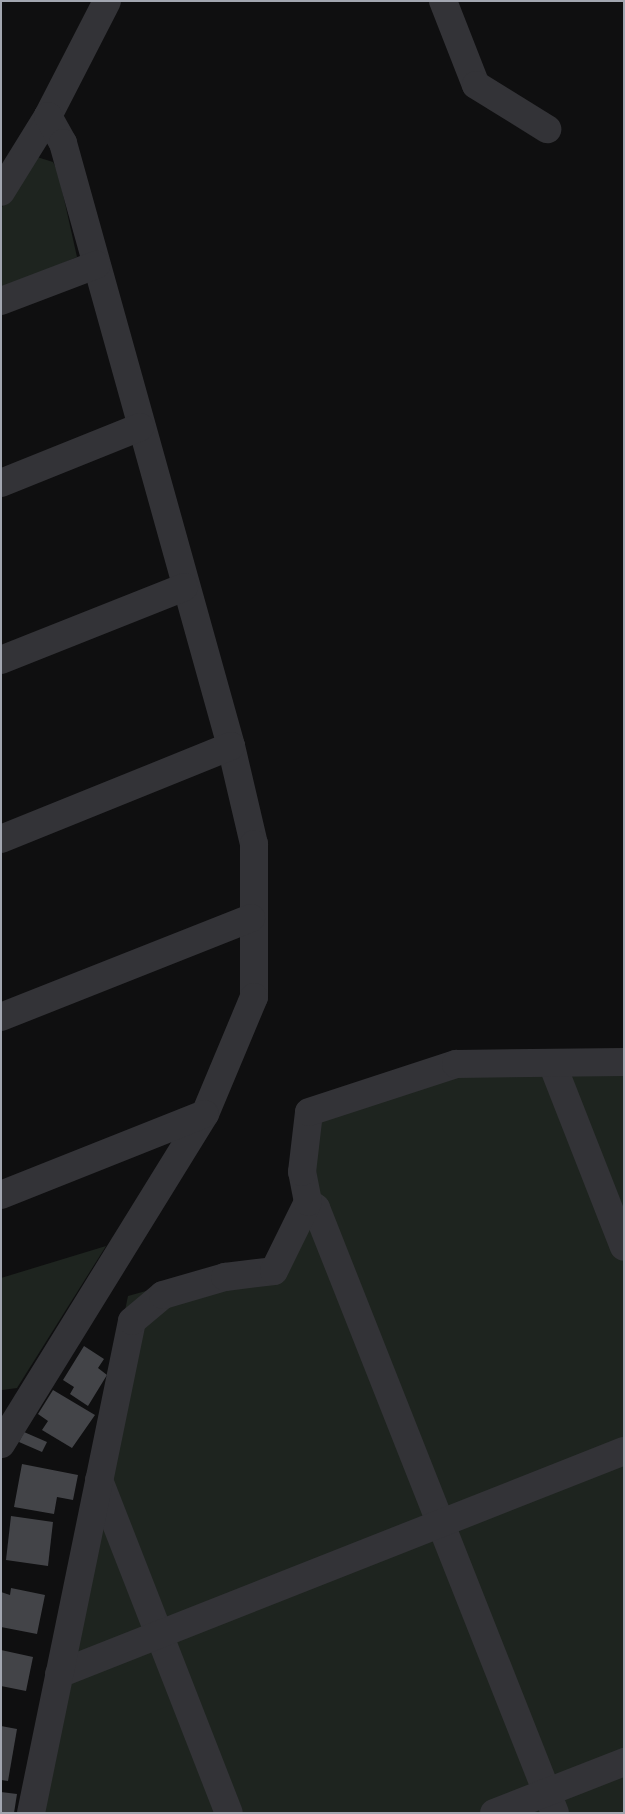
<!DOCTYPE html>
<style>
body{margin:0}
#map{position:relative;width:625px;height:1814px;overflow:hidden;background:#0f0f10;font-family:Roboto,sans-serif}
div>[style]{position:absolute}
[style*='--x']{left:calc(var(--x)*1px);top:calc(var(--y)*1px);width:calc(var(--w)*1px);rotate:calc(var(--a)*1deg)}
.green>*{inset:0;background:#1e241f}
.building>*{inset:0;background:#434448}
.minor>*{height:28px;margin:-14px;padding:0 14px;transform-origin:14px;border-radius:14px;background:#333337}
span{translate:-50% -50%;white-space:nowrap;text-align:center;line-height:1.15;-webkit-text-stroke:4.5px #0a0a0b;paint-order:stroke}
.frame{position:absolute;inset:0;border:2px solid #a2a6b0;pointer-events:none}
</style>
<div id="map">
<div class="green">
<div style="clip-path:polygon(37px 157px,53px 162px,58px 172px,77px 257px,1px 290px,1px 209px,29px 162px)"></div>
<div style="clip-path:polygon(624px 1052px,624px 1813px,21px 1813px,128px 1296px,225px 1269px,272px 1262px,298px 1204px,292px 1173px,300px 1101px)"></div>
<div style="clip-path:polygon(106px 1246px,17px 1388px,2px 1390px,1px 1278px)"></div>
</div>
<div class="building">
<div style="clip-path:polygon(84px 1346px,104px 1359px,98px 1368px,107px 1375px,88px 1406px,70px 1394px,74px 1387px,63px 1380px)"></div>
<div style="clip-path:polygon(53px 1390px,95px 1415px,72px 1448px,42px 1430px,48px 1421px,38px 1414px)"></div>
<div style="clip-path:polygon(24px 1432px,47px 1442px,42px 1452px,19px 1442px)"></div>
<div style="clip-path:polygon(22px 1464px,78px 1475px,73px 1500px,57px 1497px,54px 1514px,14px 1507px)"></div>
<div style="clip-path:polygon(11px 1516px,53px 1522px,48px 1566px,6px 1560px)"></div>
<div style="clip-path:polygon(11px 1588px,45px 1595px,37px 1634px,1px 1627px,1px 1592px,10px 1595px)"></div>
<div style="clip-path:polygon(1px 1650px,33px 1657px,26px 1691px,1px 1686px)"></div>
<div style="clip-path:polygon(1px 1726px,17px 1729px,8px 1781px,1px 1780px)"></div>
<div style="clip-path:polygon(1px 1792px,17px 1794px,14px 1813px,1px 1813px)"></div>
</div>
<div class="minor">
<div style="--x:443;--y:1;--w:90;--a:68.6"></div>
<div style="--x:476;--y:85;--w:84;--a:31.8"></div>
<div style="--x:48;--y:116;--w:129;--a:-62.8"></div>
<div style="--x:1;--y:192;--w:89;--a:-58.3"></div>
<div style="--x:48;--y:116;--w:31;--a:61"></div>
<div style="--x:63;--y:143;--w:626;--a:74.43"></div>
<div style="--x:231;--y:746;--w:101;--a:76.8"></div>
<div style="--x:254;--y:844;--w:153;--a:90"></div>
<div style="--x:254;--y:997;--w:127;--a:112.7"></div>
<div style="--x:205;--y:1114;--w:388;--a:121.7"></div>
<div style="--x:1;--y:301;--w:102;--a:-20.8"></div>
<div style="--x:1;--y:483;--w:150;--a:-21.9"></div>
<div style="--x:1;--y:660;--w:197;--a:-21.7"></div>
<div style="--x:1;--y:839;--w:248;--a:-22"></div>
<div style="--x:1;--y:1017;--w:269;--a:-21.6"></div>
<div style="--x:553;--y:1066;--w:194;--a:68.6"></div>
<div style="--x:1;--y:1195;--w:219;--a:-21.7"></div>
<div style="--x:308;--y:1202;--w:10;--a:37"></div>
<div style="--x:316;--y:1208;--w:650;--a:68.44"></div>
<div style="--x:99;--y:1480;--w:357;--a:68.7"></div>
<div style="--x:59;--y:1674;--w:607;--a:-21.54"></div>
<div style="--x:31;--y:1813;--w:502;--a:-78.4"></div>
<div style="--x:132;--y:1321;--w:40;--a:-40"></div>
<div style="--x:163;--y:1295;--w:65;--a:-16.2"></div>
<div style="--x:225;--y:1277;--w:49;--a:-7"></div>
<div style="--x:274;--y:1271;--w:77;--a:-63.8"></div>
<div style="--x:308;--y:1202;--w:31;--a:-101"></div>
<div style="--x:302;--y:1172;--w:60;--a:-83.3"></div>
<div style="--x:309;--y:1112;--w:155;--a:-18.1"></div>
<div style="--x:456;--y:1064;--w:168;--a:-0.7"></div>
<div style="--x:494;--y:1813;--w:140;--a:-21.4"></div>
</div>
<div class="frame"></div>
</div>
